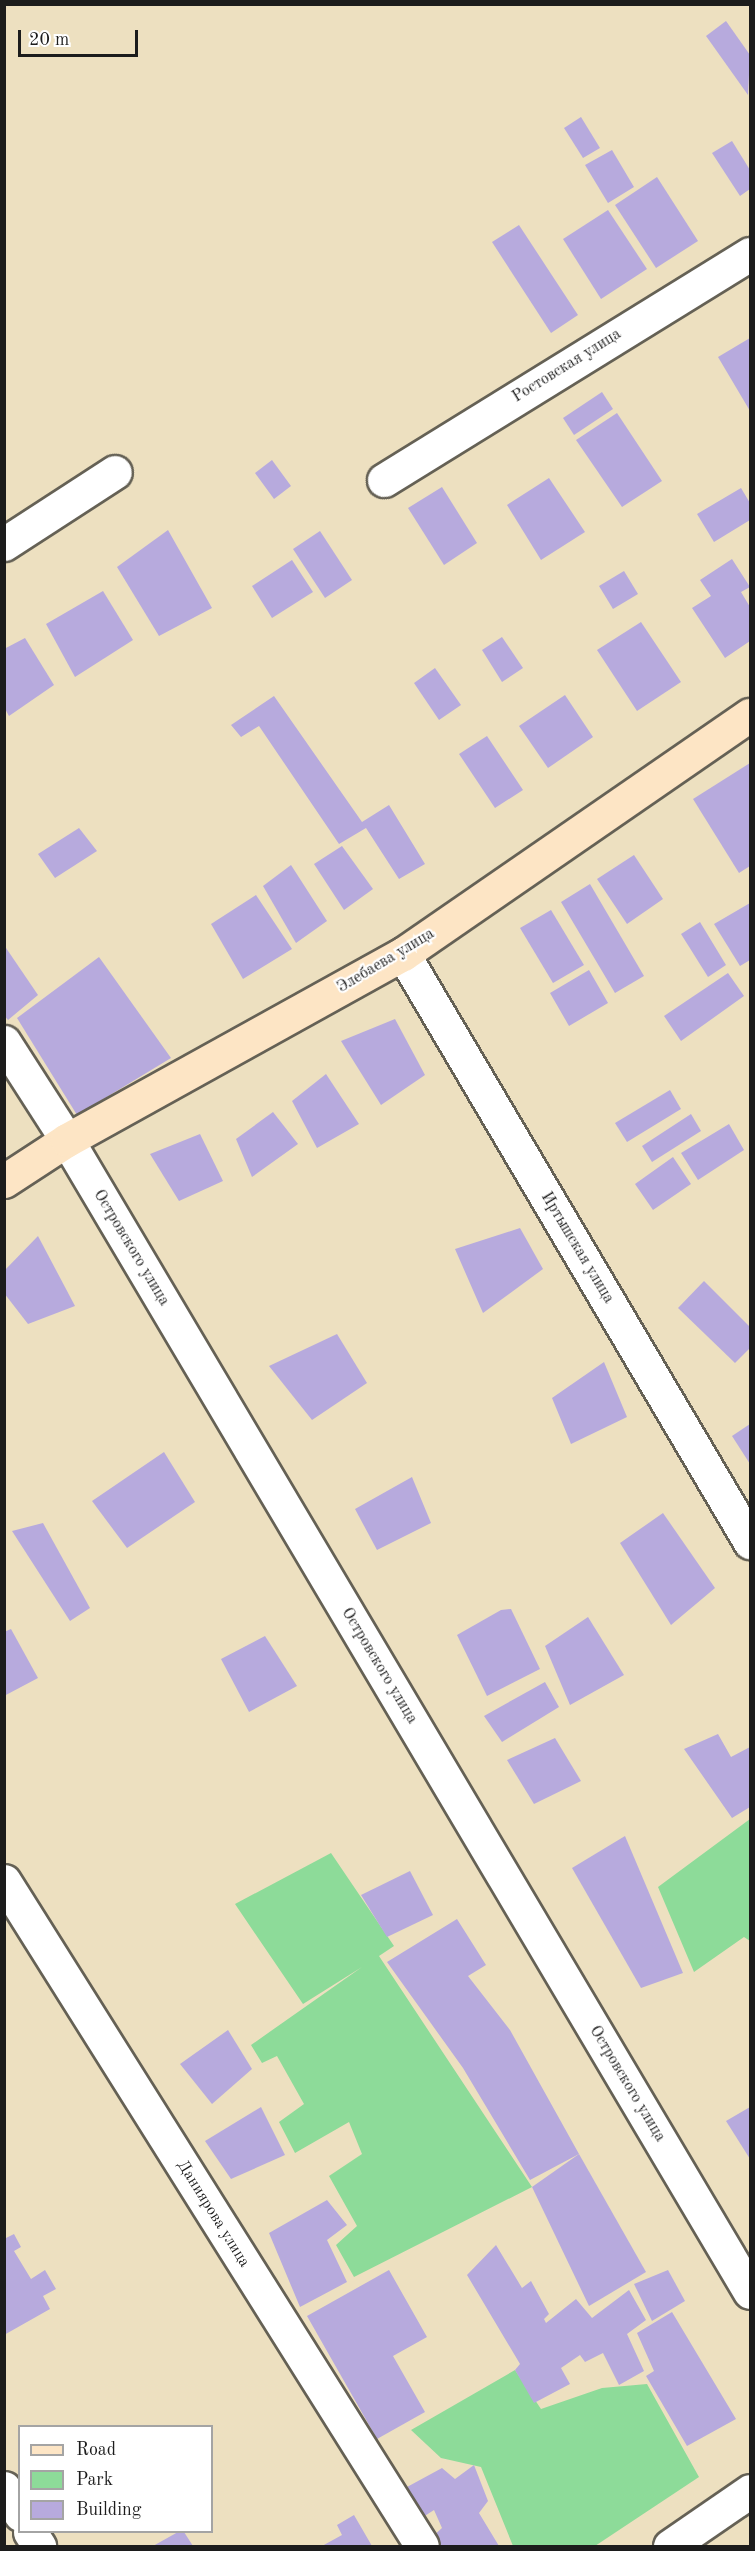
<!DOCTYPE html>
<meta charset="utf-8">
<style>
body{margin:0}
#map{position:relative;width:755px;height:2551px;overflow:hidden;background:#ede0c0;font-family:"Old Standard TT",serif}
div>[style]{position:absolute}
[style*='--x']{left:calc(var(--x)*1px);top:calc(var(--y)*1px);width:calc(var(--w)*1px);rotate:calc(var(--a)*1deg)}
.green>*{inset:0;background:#8ddb99}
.building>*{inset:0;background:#b7aadd}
.roads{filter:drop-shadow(2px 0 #656155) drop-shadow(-2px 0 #656155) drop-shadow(0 2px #656155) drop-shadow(0 -2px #656155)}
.minor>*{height:33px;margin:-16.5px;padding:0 16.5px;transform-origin:16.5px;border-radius:16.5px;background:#fff}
.secondary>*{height:33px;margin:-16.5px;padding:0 16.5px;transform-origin:16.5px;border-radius:16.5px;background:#fde5c5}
span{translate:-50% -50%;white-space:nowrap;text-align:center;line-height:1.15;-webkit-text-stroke:4.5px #fff;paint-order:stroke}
.street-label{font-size:16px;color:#1c1c1c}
.frame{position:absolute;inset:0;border:6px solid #1c1c1c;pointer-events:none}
.legend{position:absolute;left:18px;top:2425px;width:195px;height:108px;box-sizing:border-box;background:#fff;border:2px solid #a4a4a4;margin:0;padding:8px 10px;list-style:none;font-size:18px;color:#1c1c1c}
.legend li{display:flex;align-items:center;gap:12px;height:30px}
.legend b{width:30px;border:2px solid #a4a4a4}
.scale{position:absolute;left:18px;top:30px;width:120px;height:27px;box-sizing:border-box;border:3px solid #1c1c1c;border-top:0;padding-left:8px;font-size:18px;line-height:21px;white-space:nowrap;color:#1c1c1c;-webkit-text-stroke:4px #fff;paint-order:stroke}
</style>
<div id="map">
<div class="green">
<div style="clip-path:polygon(750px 1819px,750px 1941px,744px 1937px,694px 1972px,658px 1887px)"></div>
<div style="clip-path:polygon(331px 1853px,394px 1946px,379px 1956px,532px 2187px,354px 2277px,336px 2245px,357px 2226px,329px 2176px,362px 2154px,349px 2122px,295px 2153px,279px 2122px,304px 2104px,277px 2056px,262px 2063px,251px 2045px,362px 1967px,303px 2004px,235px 1904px)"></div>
<div style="clip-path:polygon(515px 2370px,541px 2409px,602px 2388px,647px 2384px,699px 2477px,595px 2546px,513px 2546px,481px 2467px,441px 2458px,411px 2430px)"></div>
</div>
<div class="building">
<div style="clip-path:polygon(726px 21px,750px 55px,748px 95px,706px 36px)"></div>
<div style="clip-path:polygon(581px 117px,600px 148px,583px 158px,564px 128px)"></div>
<div style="clip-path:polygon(732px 141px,750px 170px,750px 189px,740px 196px,712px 153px)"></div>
<div style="clip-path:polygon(612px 150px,634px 187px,608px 203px,585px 165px)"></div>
<div style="clip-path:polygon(657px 177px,698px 241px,656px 268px,615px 205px)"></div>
<div style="clip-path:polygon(608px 210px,647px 269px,601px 299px,563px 239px)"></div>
<div style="clip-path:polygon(519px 225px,578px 315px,551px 333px,492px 242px)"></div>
<div style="clip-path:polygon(750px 338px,750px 411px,718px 357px)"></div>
<div style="clip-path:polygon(602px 392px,613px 409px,574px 435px,563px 418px)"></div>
<div style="clip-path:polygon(617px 413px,662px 481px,622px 507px,576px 440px)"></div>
<div style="clip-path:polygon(272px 460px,291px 486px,274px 499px,255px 473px)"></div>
<div style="clip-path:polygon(549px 478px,585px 532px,541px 560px,507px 505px)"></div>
<div style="clip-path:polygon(442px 487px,477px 543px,444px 565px,408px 508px)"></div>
<div style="clip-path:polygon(741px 488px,750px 503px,750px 520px,714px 542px,697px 514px)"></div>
<div style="clip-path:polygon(168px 530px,212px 608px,159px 636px,117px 567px)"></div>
<div style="clip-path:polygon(320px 531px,352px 580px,325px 598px,293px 549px)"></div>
<div style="clip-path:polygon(732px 559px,750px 587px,741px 592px,750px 607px,750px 641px,725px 658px,692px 608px,711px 596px,700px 580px)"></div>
<div style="clip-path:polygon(292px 560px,313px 592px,272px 618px,252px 586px)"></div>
<div style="clip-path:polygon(624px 571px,638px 594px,613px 609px,599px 586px)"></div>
<div style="clip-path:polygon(103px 591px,133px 640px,75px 677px,46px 624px)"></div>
<div style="clip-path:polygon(641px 622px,681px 682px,637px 711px,597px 650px)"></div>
<div style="clip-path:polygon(502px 637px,523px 668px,502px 682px,482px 650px)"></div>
<div style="clip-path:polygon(25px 638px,54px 685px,9px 716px,4px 707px,4px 649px)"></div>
<div style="clip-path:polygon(435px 668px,461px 705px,439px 720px,414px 683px)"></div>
<div style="clip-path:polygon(565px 695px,593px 737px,548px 768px,519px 726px)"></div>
<div style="clip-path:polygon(274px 696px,362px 822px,389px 805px,425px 864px,399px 879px,366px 828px,339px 844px,259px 726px,241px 737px,231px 725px)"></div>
<div style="clip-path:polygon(487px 736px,523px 790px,495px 808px,459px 754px)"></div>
<div style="clip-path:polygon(750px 763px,750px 866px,739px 873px,693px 799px)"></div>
<div style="clip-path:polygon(79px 828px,97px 851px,55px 878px,38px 854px)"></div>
<div style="clip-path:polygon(342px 846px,373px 889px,344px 910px,314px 864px)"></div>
<div style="clip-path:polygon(634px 855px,663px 899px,627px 924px,597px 879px)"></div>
<div style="clip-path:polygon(291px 865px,327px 921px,296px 943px,263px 886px)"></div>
<div style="clip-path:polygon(590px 884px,644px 976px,615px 993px,561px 902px)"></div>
<div style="clip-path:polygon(256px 895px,292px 949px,243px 979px,211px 924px)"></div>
<div style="clip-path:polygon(750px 903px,750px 960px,740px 966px,714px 924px)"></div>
<div style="clip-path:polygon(551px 910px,584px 965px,553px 983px,520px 928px)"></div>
<div style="clip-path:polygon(700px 922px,726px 965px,708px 977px,681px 934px)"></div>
<div style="clip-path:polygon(4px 945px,38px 995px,8px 1020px,4px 1015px)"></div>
<div style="clip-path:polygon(99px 957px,171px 1058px,77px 1115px,17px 1018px)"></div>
<div style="clip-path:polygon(589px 970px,608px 1003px,569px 1026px,550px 993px)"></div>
<div style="clip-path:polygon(728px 973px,744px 996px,681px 1041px,664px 1016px)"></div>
<div style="clip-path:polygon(395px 1019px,425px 1075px,381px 1105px,341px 1041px)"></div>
<div style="clip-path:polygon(326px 1074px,359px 1124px,317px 1148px,292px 1101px)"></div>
<div style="clip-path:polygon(670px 1090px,681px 1109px,627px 1142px,615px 1123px)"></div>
<div style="clip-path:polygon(273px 1112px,298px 1144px,252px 1177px,236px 1139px)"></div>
<div style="clip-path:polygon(691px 1114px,701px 1131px,652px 1162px,642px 1146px)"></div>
<div style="clip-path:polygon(729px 1124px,744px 1150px,698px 1180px,681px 1153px)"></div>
<div style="clip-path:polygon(200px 1134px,223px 1181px,179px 1201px,150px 1154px)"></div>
<div style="clip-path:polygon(673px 1157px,691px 1184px,653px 1210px,635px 1184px)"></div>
<div style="clip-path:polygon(520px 1228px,543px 1269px,483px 1313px,455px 1249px)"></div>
<div style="clip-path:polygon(38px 1236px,75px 1306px,28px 1324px,4px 1293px,4px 1271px)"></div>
<div style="clip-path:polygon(704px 1281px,750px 1327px,750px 1348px,735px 1363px,678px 1308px)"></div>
<div style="clip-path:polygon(337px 1334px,367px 1383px,312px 1420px,269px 1366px)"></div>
<div style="clip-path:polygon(604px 1362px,627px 1417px,571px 1444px,552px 1398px)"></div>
<div style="clip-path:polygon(750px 1424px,750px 1464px,732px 1436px)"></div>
<div style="clip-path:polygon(164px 1452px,195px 1502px,127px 1548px,92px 1501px)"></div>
<div style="clip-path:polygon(412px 1477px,431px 1523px,377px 1550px,355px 1509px)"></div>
<div style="clip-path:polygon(663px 1513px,715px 1588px,671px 1625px,620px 1543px)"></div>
<div style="clip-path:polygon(43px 1523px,90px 1608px,70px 1621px,12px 1531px)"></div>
<div style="clip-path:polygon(511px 1609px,540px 1669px,487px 1696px,457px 1635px,501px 1610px)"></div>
<div style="clip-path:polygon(588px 1617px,624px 1675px,570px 1705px,545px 1646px)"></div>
<div style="clip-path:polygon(11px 1629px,38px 1678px,4px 1696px,4px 1632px)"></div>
<div style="clip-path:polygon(265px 1636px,297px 1686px,249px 1712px,221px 1659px)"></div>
<div style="clip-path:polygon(545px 1682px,559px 1707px,502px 1742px,484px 1716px)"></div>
<div style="clip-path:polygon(718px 1734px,731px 1757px,750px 1747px,750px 1807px,732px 1818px,684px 1749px)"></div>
<div style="clip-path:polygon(555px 1738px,581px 1781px,534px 1804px,507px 1760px)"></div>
<div style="clip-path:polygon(625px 1836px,683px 1973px,641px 1988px,572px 1868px)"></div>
<div style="clip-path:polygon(410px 1871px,433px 1915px,387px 1937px,361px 1895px)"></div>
<div style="clip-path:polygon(457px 1919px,486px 1965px,468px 1976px,510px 2030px,579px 2154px,530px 2180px,463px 2068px,387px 1962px)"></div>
<div style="clip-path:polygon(228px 2030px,252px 2069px,212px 2104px,180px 2064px)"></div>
<div style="clip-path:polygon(261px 2107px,285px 2155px,231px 2179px,205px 2141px)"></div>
<div style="clip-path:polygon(750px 2107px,750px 2159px,726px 2121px)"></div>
<div style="clip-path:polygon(579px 2154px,646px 2272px,589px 2306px,532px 2187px)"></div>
<div style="clip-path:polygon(327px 2200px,347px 2225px,327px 2240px,347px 2282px,300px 2307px,269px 2233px)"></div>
<div style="clip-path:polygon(14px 2234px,21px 2247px,14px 2251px,31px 2279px,45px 2270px,56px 2289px,43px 2296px,50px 2309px,4px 2335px,4px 2239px)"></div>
<div style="clip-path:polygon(496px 2245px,522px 2288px,531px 2281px,549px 2314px,544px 2319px,546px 2323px,576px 2299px,592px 2318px,629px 2290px,646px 2320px,627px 2334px,644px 2371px,619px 2385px,603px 2353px,585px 2362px,580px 2355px,561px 2368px,570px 2384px,534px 2403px,515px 2370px,520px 2364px,467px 2275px)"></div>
<div style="clip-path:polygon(389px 2270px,427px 2337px,393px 2356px,425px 2412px,377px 2439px,307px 2316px)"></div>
<div style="clip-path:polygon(668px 2270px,685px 2301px,652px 2321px,634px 2284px)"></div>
<div style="clip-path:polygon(672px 2312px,736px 2419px,687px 2446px,646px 2376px,654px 2371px,637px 2333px)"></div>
<div style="clip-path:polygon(474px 2465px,488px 2501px,479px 2513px,499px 2546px,438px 2546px,432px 2537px,442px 2528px,434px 2510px,420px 2519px,407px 2487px,442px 2468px,455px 2479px)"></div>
<div style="clip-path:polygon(354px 2515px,372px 2546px,322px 2546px,342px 2535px,337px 2525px)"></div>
<div style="clip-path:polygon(178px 2532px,184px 2532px,193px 2546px,153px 2546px)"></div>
</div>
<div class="roads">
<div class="minor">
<div style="--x:384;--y:480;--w:430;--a:-31.7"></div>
<div style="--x:4;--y:544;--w:132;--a:-33"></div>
<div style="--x:403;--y:954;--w:683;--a:59.45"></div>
<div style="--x:4;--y:1042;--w:117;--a:57.3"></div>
<div style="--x:67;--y:1140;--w:1339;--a:59.34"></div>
<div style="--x:4;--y:1881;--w:785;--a:57.85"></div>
<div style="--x:4;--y:2488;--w:31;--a:58"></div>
<div style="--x:30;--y:2532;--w:17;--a:57"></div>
<div style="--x:670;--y:2546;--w:97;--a:-34.5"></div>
</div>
<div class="secondary">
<div style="--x:4;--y:1181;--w:75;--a:-33.1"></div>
<div style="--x:67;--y:1140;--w:384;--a:-29"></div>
<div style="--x:403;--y:954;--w:421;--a:-34.6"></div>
</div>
</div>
<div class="street-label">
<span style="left:567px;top:366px;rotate:-32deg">Ростовская улица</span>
<span style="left:386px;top:961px;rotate:-31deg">Элебаева улица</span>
<span style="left:131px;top:1248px;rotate:59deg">Островского улица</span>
<span style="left:577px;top:1248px;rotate:59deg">Иртышская улица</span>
<span style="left:379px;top:1666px;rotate:59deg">Островского улица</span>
<span style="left:627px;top:2084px;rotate:59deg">Островского улица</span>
<span style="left:213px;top:2214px;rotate:58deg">Даниярова улица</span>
</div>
<div class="frame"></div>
<ul class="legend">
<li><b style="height:8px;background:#fde5c5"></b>Road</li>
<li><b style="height:16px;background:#8ddb99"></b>Park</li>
<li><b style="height:16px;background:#b7aadd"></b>Building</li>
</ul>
<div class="scale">20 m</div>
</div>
